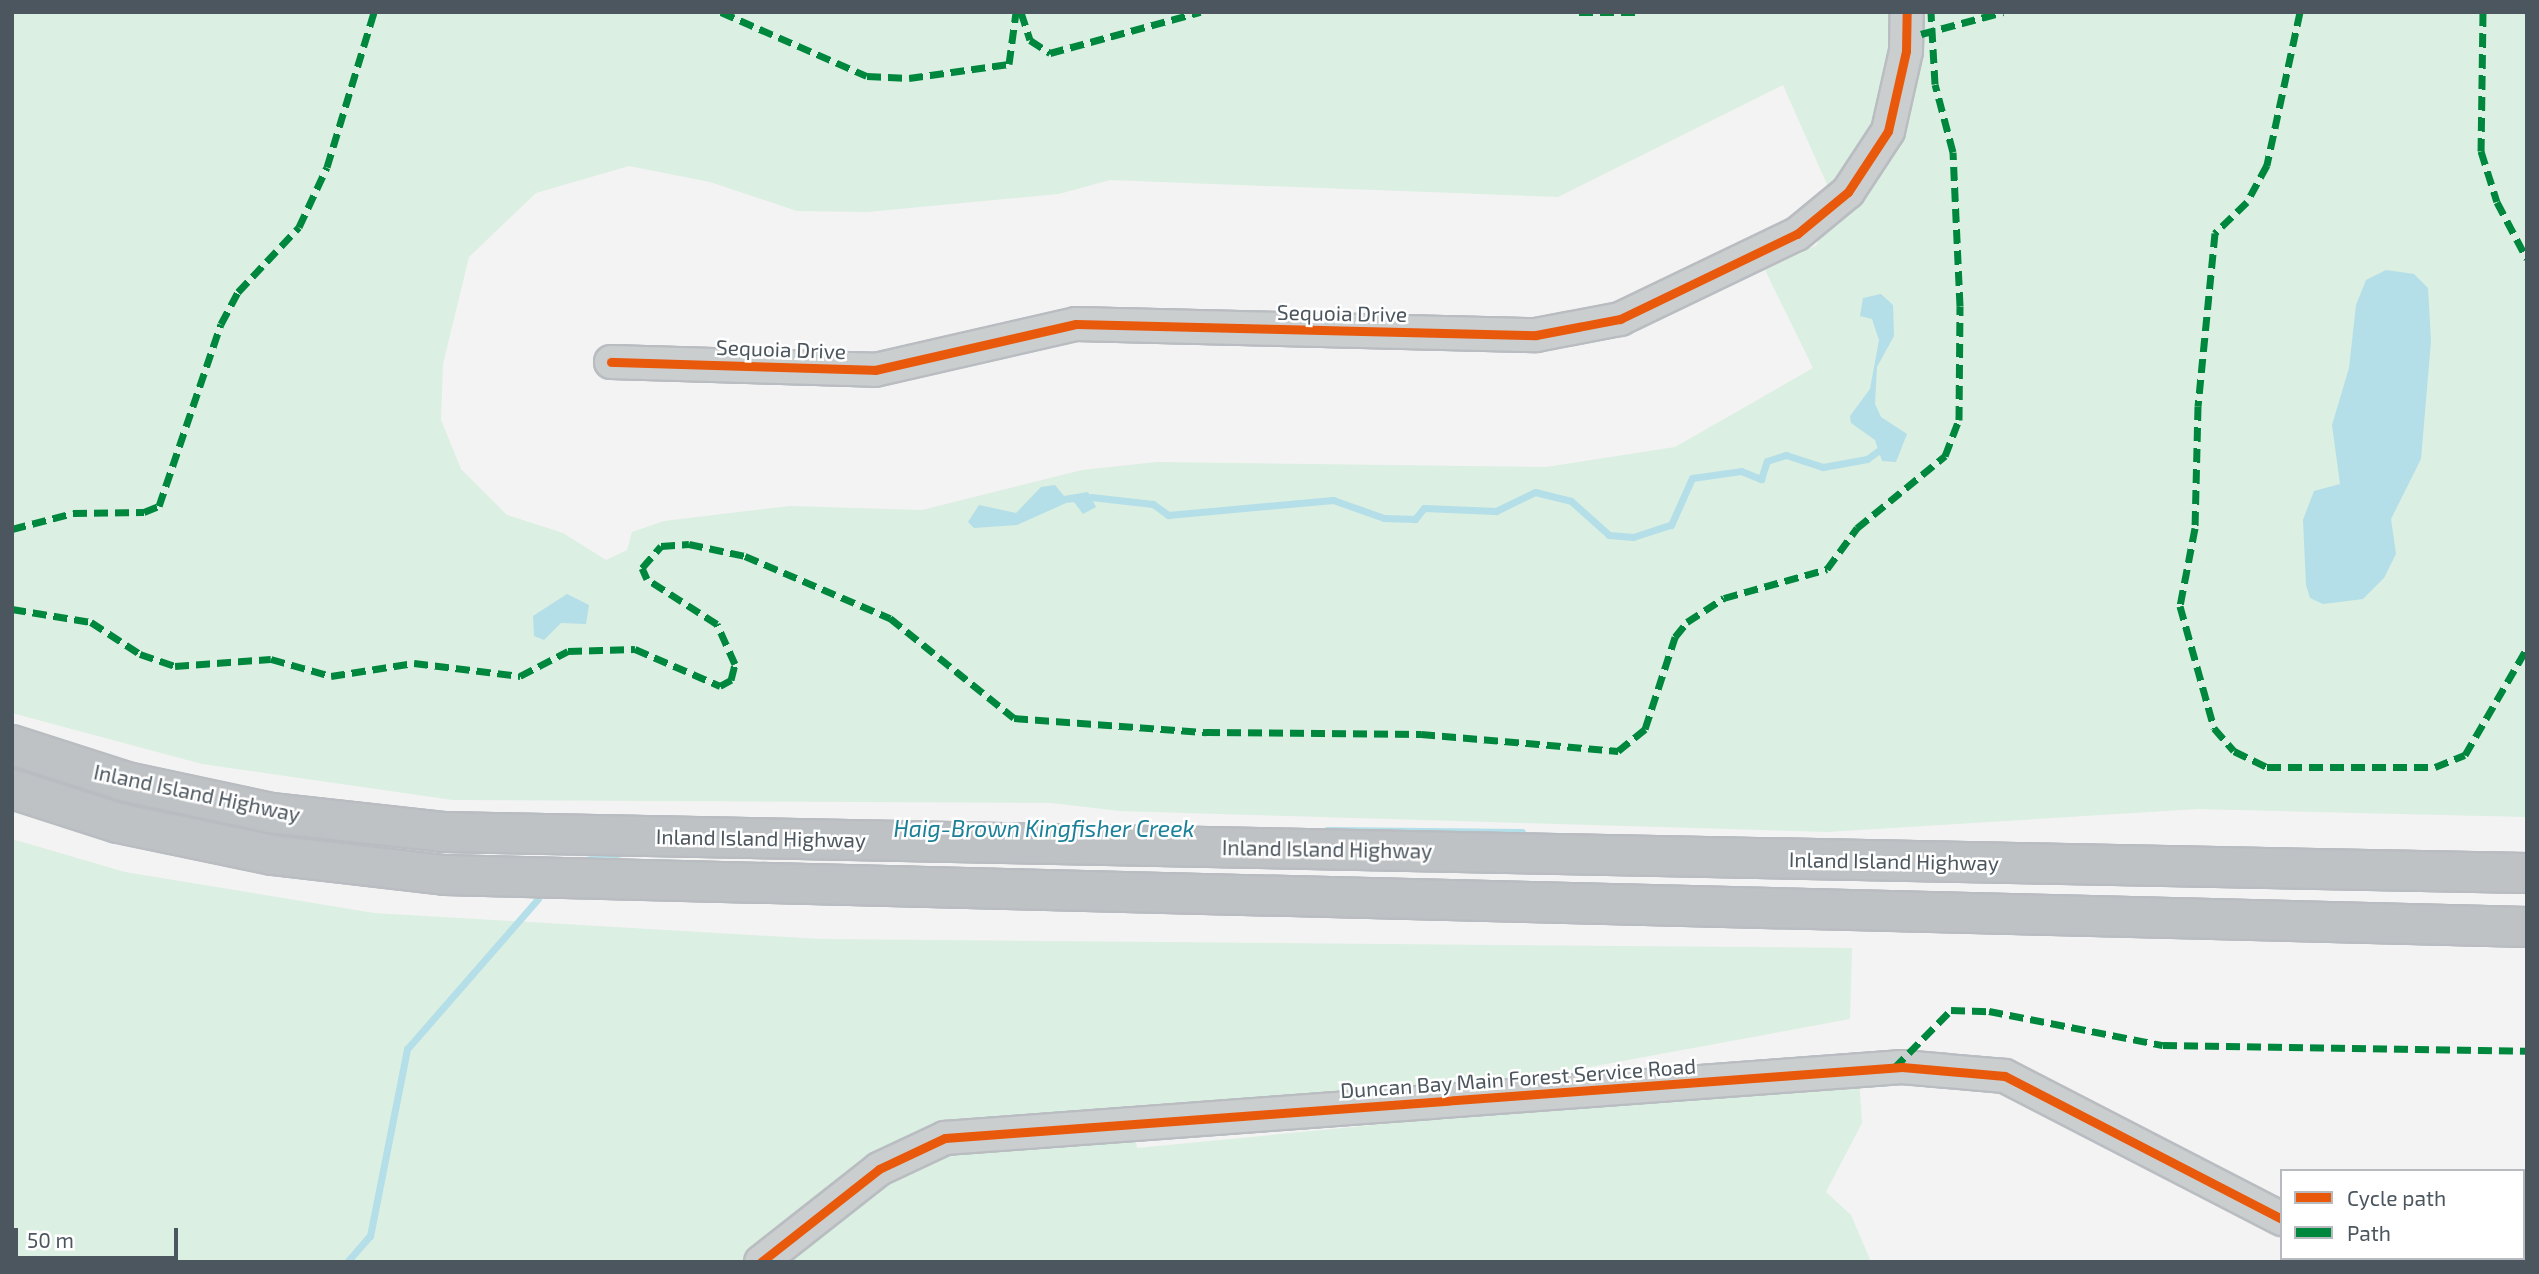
<!DOCTYPE html>
<style>
body{margin:0}
#map{position:relative;width:2539px;height:1274px;overflow:hidden;background:#f3f3f3;font-family:"Exo 2",sans-serif}
div>[style]{position:absolute}
[style*='--x']{left:calc(var(--x)*1px);top:calc(var(--y)*1px);width:calc(var(--w)*1px);rotate:calc(var(--a)*1deg)}
.green>*{inset:0;background:#dbefe2}
.water>*{inset:0;background:#b4dee8}
.stream>*{height:7px;margin:-3.5px;padding:0 3.5px;transform-origin:3.5px;border-radius:3.5px;background:#b4dee8}
.roads{filter:drop-shadow(2px 0 #b9bdc1) drop-shadow(-2px 0 #b9bdc1) drop-shadow(0 2px #b9bdc1) drop-shadow(0 -2px #b9bdc1)}
.minor>*{height:32px;margin:-16px;padding:0 16px;transform-origin:16px;border-radius:16px;background:#cbcecf}
.highway>*{height:38px;margin:-19px;padding:0 19px;transform-origin:19px;border-radius:19px;background:#bec2c5}
.quiet>*{height:7px;margin-top:-3.5px;transform-origin:0;background:repeating-linear-gradient(90deg,#00873e 0 14px,transparent 0 21px)}
.cycleway>*{height:9px;margin:-4.5px;padding:0 4.5px;transform-origin:4.5px;border-radius:4.5px;background:#e8590c}
span{translate:-50% -50%;white-space:nowrap;text-align:center;line-height:1.15;-webkit-text-stroke:5px #fff;paint-order:stroke}
.street-label{font-size:21px;color:#4c565e}
.water-label{font-size:23px;color:#1c8198;font-style:italic}
.frame{position:absolute;inset:0;border:14px solid #4c565e;pointer-events:none}
.legend{position:absolute;left:2280px;top:1169px;width:245px;height:91px;box-sizing:border-box;background:#fff;border:2px solid #b7bbbf;margin:0;padding:9px 12px;list-style:none;font-size:21px;color:#4c565e}
.legend li{display:flex;align-items:center;gap:14px;height:35px}
.legend b{width:35px;border:2px solid #b7bbbf}
.scale{position:absolute;left:14px;top:1228px;width:164px;height:32px;box-sizing:border-box;border:4px solid #4c565e;border-top:0;padding-left:9px;font-size:21px;line-height:24px;white-space:nowrap;color:#4c565e;-webkit-text-stroke:5px #fff;paint-order:stroke}
</style>
<div id="map">
<div class="green">
<div style="clip-path:polygon(evenodd,12px 12px,2527px 12px,2527px 817px,2198px 809px,1827px 832px,1120px 811px,1051px 803px,453px 800px,202px 764px,12px 713px,12px 12px,1783px 85px,1829px 189px,1817px 245px,1765px 270px,1813px 368px,1675px 447px,1546px 467px,1157px 462px,1082px 470px,922px 510px,790px 506px,664px 521px,632px 532px,627px 550px,606px 560px,563px 533px,507px 515px,461px 469px,441px 420px,443px 364px,469px 257px,536px 193px,629px 166px,710px 182px,797px 211px,867px 212px,1059px 194px,1110px 180px,1558px 197px,1783px 85px)"></div>
<div style="clip-path:polygon(12px 839px,125px 872px,374px 913px,820px 939px,1852px 948px,1850px 1019px,1530px 1078px,1129px 1106px,1137px 1148px,1859px 1078px,1862px 1123px,1826px 1192px,1851px 1215px,1871px 1262px,12px 1262px)"></div>
</div>
<div class="water">
<div style="clip-path:polygon(2386px 270px,2414px 274px,2428px 288px,2431px 341px,2421px 459px,2391px 519px,2396px 554px,2384px 578px,2363px 599px,2323px 604px,2310px 598px,2306px 585px,2303px 520px,2314px 491px,2340px 484px,2332px 425px,2349px 368px,2356px 305px,2366px 280px)"></div>
<div style="clip-path:polygon(1881px 294px,1893px 305px,1894px 336px,1877px 367px,1875px 404px,1881px 417px,1907px 434px,1896px 462px,1882px 461px,1875px 440px,1851px 423px,1850px 416px,1870px 389px,1879px 340px,1872px 319px,1860px 316px,1863px 298px)"></div>
<div style="clip-path:polygon(1055px 485px,1064px 496px,1088px 492px,1096px 507px,1083px 514px,1074px 502px,1066px 503px,1017px 525px,974px 528px,968px 522px,979px 505px,1016px 513px,1041px 487px)"></div>
<div style="clip-path:polygon(567px 594px,589px 605px,586px 624px,561px 623px,544px 640px,534px 636px,533px 616px)"></div>
</div>
<div class="stream">
<div style="--x:1091;--y:497;--w:62;--a:6.4"></div>
<div style="--x:1153;--y:504;--w:19;--a:36"></div>
<div style="--x:1168;--y:515;--w:166;--a:-5.2"></div>
<div style="--x:1333;--y:500;--w:54;--a:19.4"></div>
<div style="--x:1384;--y:518;--w:31;--a:2"></div>
<div style="--x:1415;--y:519;--w:14;--a:-51"></div>
<div style="--x:1424;--y:508;--w:72;--a:2.4"></div>
<div style="--x:1496;--y:511;--w:43;--a:-26"></div>
<div style="--x:1535;--y:492;--w:37;--a:14"></div>
<div style="--x:1571;--y:501;--w:51;--a:41.8"></div>
<div style="--x:1609;--y:535;--w:24;--a:5"></div>
<div style="--x:1633;--y:537;--w:40;--a:-18"></div>
<div style="--x:1671;--y:525;--w:51;--a:-65.9"></div>
<div style="--x:1692;--y:478;--w:49;--a:-8.1"></div>
<div style="--x:1741;--y:471;--w:22;--a:22"></div>
<div style="--x:1761;--y:479;--w:19;--a:-72"></div>
<div style="--x:1767;--y:461;--w:20;--a:-18"></div>
<div style="--x:1786;--y:455;--w:39;--a:18"></div>
<div style="--x:1823;--y:467;--w:45;--a:-10.3"></div>
<div style="--x:1867;--y:459;--w:17;--a:-36"></div>
<div style="--x:1327;--y:830;--w:195;--a:0.6"></div>
<div style="--x:581;--y:861;--w:41;--a:-11.3"></div>
<div style="--x:347;--y:1262;--w:35;--a:-49"></div>
<div style="--x:370;--y:1236;--w:191;--a:-78.8"></div>
<div style="--x:407;--y:1049;--w:199;--a:-48.9"></div>
</div>
<div class="roads">
<div class="minor">
<div style="--x:611;--y:362;--w:264;--a:1.7"></div>
<div style="--x:875;--y:370;--w:206;--a:-12.9"></div>
<div style="--x:1076;--y:324;--w:460;--a:1.4"></div>
<div style="--x:1536;--y:335;--w:86;--a:-10.8"></div>
<div style="--x:1620;--y:319;--w:196;--a:-25.7"></div>
<div style="--x:1797;--y:234;--w:66;--a:-39.5"></div>
<div style="--x:1848;--y:192;--w:73;--a:-56.7"></div>
<div style="--x:1888;--y:131;--w:82;--a:-77.3"></div>
<div style="--x:1906;--y:51;--w:39;--a:-89"></div>
<div style="--x:2523;--y:1229;--w:4;--a:14"></div>
<div style="--x:761;--y:1262;--w:150;--a:-38.2"></div>
<div style="--x:879;--y:1169;--w:73;--a:-25.2"></div>
<div style="--x:945;--y:1138;--w:960;--a:-4.24"></div>
<div style="--x:1902;--y:1067;--w:103;--a:5"></div>
<div style="--x:2005;--y:1076;--w:312;--a:27.3"></div>
</div>
<div class="highway">
<div style="--x:12;--y:745;--w:121;--a:17.8"></div>
<div style="--x:127;--y:782;--w:147;--a:12.1"></div>
<div style="--x:271;--y:813;--w:173;--a:6.3"></div>
<div style="--x:443;--y:832;--w:2084;--a:1.13"></div>
<div style="--x:12;--y:789;--w:111;--a:17.8"></div>
<div style="--x:118;--y:823;--w:157;--a:11.7"></div>
<div style="--x:272;--y:855;--w:174;--a:6.6"></div>
<div style="--x:445;--y:875;--w:2083;--a:1.43"></div>
</div>
</div>
<div class="quiet">
<div style="--x:721;--y:12;--w:159;--a:23.7"></div>
<div style="--x:867;--y:76;--w:42;--a:2.7"></div>
<div style="--x:909;--y:78;--w:101;--a:-8"></div>
<div style="--x:1009;--y:64;--w:52;--a:-82.3"></div>
<div style="--x:1021;--y:12;--w:29;--a:72"></div>
<div style="--x:1030;--y:40;--w:24;--a:33"></div>
<div style="--x:1050;--y:53;--w:156;--a:-15.3"></div>
<div style="--x:1579;--y:12;--w:56;--a:0"></div>
<div style="--x:2300;--y:12;--w:157;--a:102.2"></div>
<div style="--x:2267;--y:165;--w:42;--a:118.4"></div>
<div style="--x:2247;--y:202;--w:45;--a:135.9"></div>
<div style="--x:2215;--y:233;--w:174;--a:95.6"></div>
<div style="--x:2198;--y:406;--w:122;--a:91.4"></div>
<div style="--x:2195;--y:528;--w:79;--a:100.9"></div>
<div style="--x:2180;--y:606;--w:127;--a:74.4"></div>
<div style="--x:2214;--y:728;--w:30;--a:49"></div>
<div style="--x:2234;--y:751;--w:37;--a:26"></div>
<div style="--x:2267;--y:767;--w:168;--a:0"></div>
<div style="--x:2435;--y:767;--w:32;--a:-22"></div>
<div style="--x:2465;--y:755;--w:124;--a:-59.9"></div>
<div style="--x:2483;--y:12;--w:139;--a:90.8"></div>
<div style="--x:2481;--y:151;--w:53;--a:72.6"></div>
<div style="--x:2497;--y:202;--w:64;--a:62.2"></div>
<div style="--x:1921;--y:34;--w:85;--a:-15"></div>
<div style="--x:12;--y:529;--w:63;--a:-14.7"></div>
<div style="--x:73;--y:513;--w:71;--a:-0.8"></div>
<div style="--x:144;--y:512;--w:16;--a:-22"></div>
<div style="--x:159;--y:506;--w:192;--a:-71.2"></div>
<div style="--x:221;--y:324;--w:36;--a:-62"></div>
<div style="--x:238;--y:292;--w:89;--a:-46.8"></div>
<div style="--x:299;--y:227;--w:66;--a:-65"></div>
<div style="--x:327;--y:167;--w:162;--a:-73.1"></div>
<div style="--x:12;--y:609;--w:80;--a:9.3"></div>
<div style="--x:91;--y:622;--w:59;--a:33.1"></div>
<div style="--x:140;--y:654;--w:37;--a:19"></div>
<div style="--x:175;--y:666;--w:96;--a:-4.2"></div>
<div style="--x:271;--y:659;--w:62;--a:15.8"></div>
<div style="--x:331;--y:676;--w:84;--a:-8.9"></div>
<div style="--x:414;--y:663;--w:107;--a:7"></div>
<div style="--x:520;--y:676;--w:54;--a:-27.5"></div>
<div style="--x:568;--y:651;--w:67;--a:-1.7"></div>
<div style="--x:635;--y:649;--w:93;--a:23.5"></div>
<div style="--x:720;--y:686;--w:13;--a:-29"></div>
<div style="--x:731;--y:680;--w:16;--a:-76"></div>
<div style="--x:735;--y:664;--w:44;--a:-114.2"></div>
<div style="--x:717;--y:624;--w:83;--a:-147.3"></div>
<div style="--x:647;--y:579;--w:12;--a:-114"></div>
<div style="--x:642;--y:568;--w:29;--a:-49"></div>
<div style="--x:661;--y:546;--w:28;--a:-4"></div>
<div style="--x:689;--y:544;--w:57;--a:12.1"></div>
<div style="--x:745;--y:556;--w:158;--a:23.2"></div>
<div style="--x:890;--y:618;--w:159;--a:38.9"></div>
<div style="--x:1014;--y:718;--w:193;--a:4.2"></div>
<div style="--x:1206;--y:732;--w:215;--a:0.5"></div>
<div style="--x:1421;--y:734;--w:198;--a:4.9"></div>
<div style="--x:1618;--y:751;--w:35;--a:-39"></div>
<div style="--x:1645;--y:729;--w:97;--a:-71.9"></div>
<div style="--x:1675;--y:637;--w:19;--a:-51"></div>
<div style="--x:1687;--y:622;--w:44;--a:-33"></div>
<div style="--x:1724;--y:598;--w:107;--a:-15.7"></div>
<div style="--x:1827;--y:569;--w:51;--a:-53.8"></div>
<div style="--x:1857;--y:528;--w:114;--a:-39.3"></div>
<div style="--x:1945;--y:456;--w:39;--a:-69"></div>
<div style="--x:1959;--y:420;--w:114;--a:-89.5"></div>
<div style="--x:1960;--y:306;--w:154;--a:-92.6"></div>
<div style="--x:1953;--y:152;--w:70;--a:-104.8"></div>
<div style="--x:1935;--y:84;--w:72;--a:-93.2"></div>
<div style="--x:1894;--y:1068;--w:81;--a:-45.5"></div>
<div style="--x:1951;--y:1010;--w:38;--a:2"></div>
<div style="--x:1989;--y:1011;--w:177;--a:11.1"></div>
<div style="--x:2163;--y:1045;--w:364;--a:0.9"></div>
</div>
<div class="cycleway">
<div style="--x:611;--y:362;--w:264;--a:1.7"></div>
<div style="--x:875;--y:370;--w:206;--a:-12.9"></div>
<div style="--x:1076;--y:324;--w:460;--a:1.4"></div>
<div style="--x:1536;--y:335;--w:86;--a:-10.8"></div>
<div style="--x:1620;--y:319;--w:196;--a:-25.7"></div>
<div style="--x:1797;--y:234;--w:66;--a:-39.5"></div>
<div style="--x:1848;--y:192;--w:73;--a:-56.7"></div>
<div style="--x:1888;--y:131;--w:82;--a:-77.3"></div>
<div style="--x:1906;--y:51;--w:39;--a:-89"></div>
<div style="--x:761;--y:1262;--w:150;--a:-38.2"></div>
<div style="--x:879;--y:1169;--w:73;--a:-25.2"></div>
<div style="--x:945;--y:1138;--w:960;--a:-4.24"></div>
<div style="--x:1902;--y:1067;--w:103;--a:5"></div>
<div style="--x:2005;--y:1076;--w:312;--a:27.3"></div>
</div>
<div class="street-label">
<span style="left:1342px;top:313px;rotate:1deg">Sequoia Drive</span>
<span style="left:781px;top:349px;rotate:2deg">Sequoia Drive</span>
<span style="left:197px;top:793px;rotate:12deg">Inland Island Highway</span>
<span style="left:761px;top:838px;rotate:1deg">Inland Island Highway</span>
<span style="left:1327px;top:849px;rotate:1deg">Inland Island Highway</span>
<span style="left:1894px;top:861px;rotate:1deg">Inland Island Highway</span>
<span style="left:1518px;top:1078px;rotate:-4deg">Duncan Bay Main Forest Service Road</span>
</div>
<div class="water-label">
<span style="left:1044px;top:828px">Haig-Brown Kingfisher Creek</span>
</div>
<div class="frame"></div>
<ul class="legend">
<li><b style="height:9px;background:#e8590c"></b>Cycle path</li>
<li><b style="height:9px;background:#00873e"></b>Path</li>
</ul>
<div class="scale">50 m</div>
</div>
